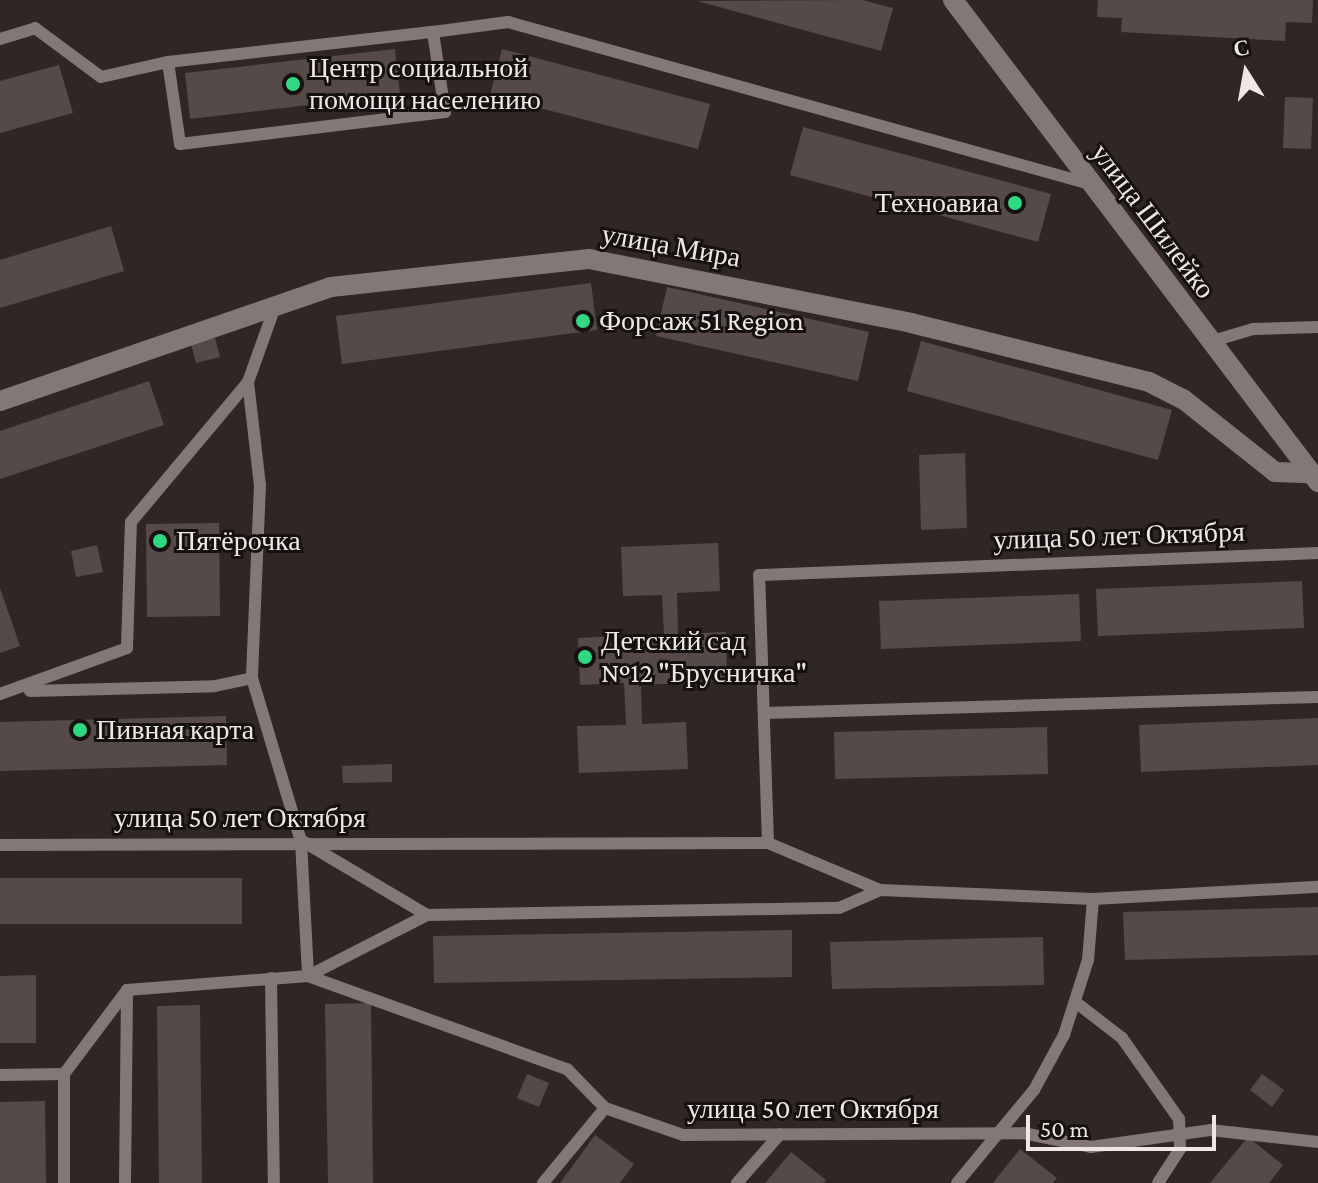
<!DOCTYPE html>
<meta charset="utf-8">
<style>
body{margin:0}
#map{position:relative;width:1318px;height:1183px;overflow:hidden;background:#302725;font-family:"Crimson Pro",serif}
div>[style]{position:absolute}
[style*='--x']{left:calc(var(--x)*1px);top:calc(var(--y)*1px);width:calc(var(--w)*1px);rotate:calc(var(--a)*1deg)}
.building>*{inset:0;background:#554a48}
.service>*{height:12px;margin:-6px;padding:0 6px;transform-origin:6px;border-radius:6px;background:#837875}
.minor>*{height:20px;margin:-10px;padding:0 10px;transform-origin:10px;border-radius:10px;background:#837875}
.dots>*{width:22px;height:22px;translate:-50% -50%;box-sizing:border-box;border:4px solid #151110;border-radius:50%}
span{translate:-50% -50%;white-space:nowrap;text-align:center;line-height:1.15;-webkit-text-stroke:6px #151110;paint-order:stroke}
.poi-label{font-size:28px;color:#eee7e5}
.left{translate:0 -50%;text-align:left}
.right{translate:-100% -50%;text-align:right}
.street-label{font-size:28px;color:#eee7e5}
.north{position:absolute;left:1206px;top:32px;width:80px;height:80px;-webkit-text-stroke:6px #151110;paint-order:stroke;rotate:349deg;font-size:22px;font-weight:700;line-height:32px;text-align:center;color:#eee7e5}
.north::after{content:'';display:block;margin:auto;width:28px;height:36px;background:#eee7e5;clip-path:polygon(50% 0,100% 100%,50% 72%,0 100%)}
.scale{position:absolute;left:1026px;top:1115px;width:190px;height:36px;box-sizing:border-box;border:4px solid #eee7e5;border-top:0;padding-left:10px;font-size:24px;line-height:28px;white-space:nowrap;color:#eee7e5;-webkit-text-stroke:6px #151110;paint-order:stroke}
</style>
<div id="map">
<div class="building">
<div style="clip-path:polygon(862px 0,893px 8px,881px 51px,697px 1px)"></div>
<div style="clip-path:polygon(1098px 0,1313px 0,1312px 23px,1286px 22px,1285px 41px,1121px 32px,1122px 18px,1097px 17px)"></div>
<div style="clip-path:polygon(395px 49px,400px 94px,190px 119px,185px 73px)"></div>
<div style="clip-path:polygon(502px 49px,710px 104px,698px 149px,490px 95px)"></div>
<div style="clip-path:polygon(59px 65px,73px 113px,0 133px,0 81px)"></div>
<div style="clip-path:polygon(1285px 97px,1313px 98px,1311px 149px,1283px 148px)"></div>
<div style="clip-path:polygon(803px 127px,1051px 194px,1038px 242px,790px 175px)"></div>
<div style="clip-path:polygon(111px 226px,124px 271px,0 308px,0 260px)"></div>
<div style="clip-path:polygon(591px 283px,597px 330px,342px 364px,336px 316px)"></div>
<div style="clip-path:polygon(667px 287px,869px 332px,858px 381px,656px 336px)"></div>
<div style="clip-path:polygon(215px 338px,220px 357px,196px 363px,191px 344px)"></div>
<div style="clip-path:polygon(921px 341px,1172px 410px,1158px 460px,907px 391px)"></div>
<div style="clip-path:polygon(149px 381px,164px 425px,0 479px,0 431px)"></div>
<div style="clip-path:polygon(965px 453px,967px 528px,921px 530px,919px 455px)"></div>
<div style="clip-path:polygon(219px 523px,220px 616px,147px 617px,146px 524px)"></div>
<div style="clip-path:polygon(718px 543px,720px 591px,677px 593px,678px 634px,726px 632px,727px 681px,641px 685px,642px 724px,686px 722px,688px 769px,579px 773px,577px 726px,626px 725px,624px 683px,580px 685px,578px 638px,664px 634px,662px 595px,623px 596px,621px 547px)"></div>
<div style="clip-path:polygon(97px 545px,103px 572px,76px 577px,71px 551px)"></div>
<div style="clip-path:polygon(1302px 581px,1304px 628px,1098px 636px,1096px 589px)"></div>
<div style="clip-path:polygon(0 588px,20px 646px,0 653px)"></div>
<div style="clip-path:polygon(1079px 594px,1081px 641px,881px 649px,879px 601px)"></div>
<div style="clip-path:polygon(226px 716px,227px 765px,0 771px,0 722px)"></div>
<div style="clip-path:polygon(1318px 718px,1318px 765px,1141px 772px,1139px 725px)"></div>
<div style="clip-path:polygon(1047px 727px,1048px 774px,835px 779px,834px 732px)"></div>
<div style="clip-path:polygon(392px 764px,392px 782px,343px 783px,342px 766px)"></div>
<div style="clip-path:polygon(0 878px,242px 878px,242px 924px,0 924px)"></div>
<div style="clip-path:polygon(1318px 907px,1318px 955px,1125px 960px,1123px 912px)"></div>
<div style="clip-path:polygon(792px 930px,792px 977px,434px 983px,433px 936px)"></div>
<div style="clip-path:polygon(1043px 937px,1044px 985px,832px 989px,830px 942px)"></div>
<div style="clip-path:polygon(36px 975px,36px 1043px,0 1043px,0 976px)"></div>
<div style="clip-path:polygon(371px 1003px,373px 1183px,328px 1183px,325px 1004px)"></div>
<div style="clip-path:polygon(200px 1005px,202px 1183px,159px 1183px,157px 1006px)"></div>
<div style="clip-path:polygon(527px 1074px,549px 1083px,539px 1107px,517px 1098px)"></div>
<div style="clip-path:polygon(1262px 1074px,1284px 1090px,1272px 1107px,1250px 1090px)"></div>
<div style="clip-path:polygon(45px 1101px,46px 1183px,0 1183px,0 1102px)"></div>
<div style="clip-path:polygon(595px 1135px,634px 1164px,620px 1183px,560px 1183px)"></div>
<div style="clip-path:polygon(1248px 1137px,1283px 1165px,1269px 1183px,1210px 1183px)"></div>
<div style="clip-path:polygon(1020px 1149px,1057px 1178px,1053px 1183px,993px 1183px)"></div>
<div style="clip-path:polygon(791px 1152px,826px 1180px,824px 1183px,765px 1183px)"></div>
</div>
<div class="service">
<div style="--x:433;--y:32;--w:76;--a:-7.6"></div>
<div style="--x:508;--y:22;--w:604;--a:15.55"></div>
<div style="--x:0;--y:39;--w:37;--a:-17"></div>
<div style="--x:35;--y:28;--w:82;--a:36.6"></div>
<div style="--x:101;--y:77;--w:69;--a:-12.6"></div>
<div style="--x:168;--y:62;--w:267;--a:-6.5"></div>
<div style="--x:433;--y:32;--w:81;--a:81.5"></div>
<div style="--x:445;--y:112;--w:267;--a:173.1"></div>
<div style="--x:180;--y:144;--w:83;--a:-98.3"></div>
<div style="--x:1209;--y:342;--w:46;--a:-16.5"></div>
<div style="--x:1253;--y:329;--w:65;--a:-1.8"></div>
<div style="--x:248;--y:382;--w:104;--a:83.4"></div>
<div style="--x:260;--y:485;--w:193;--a:92.4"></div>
<div style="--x:252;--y:678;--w:170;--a:73.3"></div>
<div style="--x:301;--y:841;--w:135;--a:87"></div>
<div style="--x:308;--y:976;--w:134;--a:-27.1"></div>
<div style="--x:427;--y:915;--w:412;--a:-1"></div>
<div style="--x:839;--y:908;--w:45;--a:-23.7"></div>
<div style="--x:30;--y:691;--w:185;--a:-1.5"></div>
<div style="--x:215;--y:686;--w:38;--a:-12"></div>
<div style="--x:0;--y:694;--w:135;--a:-19.9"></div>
<div style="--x:127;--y:648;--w:126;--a:-88.2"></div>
<div style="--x:131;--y:522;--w:182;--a:-50.1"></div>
<div style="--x:248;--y:382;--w:83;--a:-70.3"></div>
<div style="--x:765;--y:713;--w:553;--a:-1.66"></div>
<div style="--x:304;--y:842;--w:143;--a:30.7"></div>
<div style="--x:768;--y:843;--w:268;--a:-91.9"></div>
<div style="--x:759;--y:575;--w:559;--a:-2.25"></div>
<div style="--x:0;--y:845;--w:768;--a:-0.15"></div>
<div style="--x:768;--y:843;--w:121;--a:22.8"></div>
<div style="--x:880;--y:890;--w:213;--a:2.4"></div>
<div style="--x:1093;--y:899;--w:225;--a:-3.1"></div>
<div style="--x:271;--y:978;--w:205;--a:89.2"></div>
<div style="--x:1078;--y:1004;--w:56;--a:37.7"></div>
<div style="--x:1122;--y:1038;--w:99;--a:54.9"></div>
<div style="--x:1179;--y:1119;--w:30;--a:88"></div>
<div style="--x:1180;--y:1149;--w:40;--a:122.9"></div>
<div style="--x:0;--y:1075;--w:64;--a:-0.9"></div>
<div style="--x:64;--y:1074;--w:105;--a:-53.1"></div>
<div style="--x:127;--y:990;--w:182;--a:-4.4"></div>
<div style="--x:308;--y:976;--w:275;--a:19.8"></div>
<div style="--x:567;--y:1069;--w:54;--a:45.7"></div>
<div style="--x:605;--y:1108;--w:83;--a:19.1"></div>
<div style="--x:683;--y:1135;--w:340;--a:-0.3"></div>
<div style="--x:1023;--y:1133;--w:69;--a:11.6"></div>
<div style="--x:1091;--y:1147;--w:120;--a:-8.1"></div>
<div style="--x:1210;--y:1130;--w:109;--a:6.3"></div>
<div style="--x:64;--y:1183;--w:109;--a:-90"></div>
<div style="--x:125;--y:1183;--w:193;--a:-89.4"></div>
<div style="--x:543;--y:1183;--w:97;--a:-50.4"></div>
<div style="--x:737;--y:1183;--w:65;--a:-48.7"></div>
<div style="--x:957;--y:1183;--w:121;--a:-50.4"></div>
<div style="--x:1034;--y:1090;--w:63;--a:-61.4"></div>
<div style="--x:1064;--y:1035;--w:79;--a:-72.3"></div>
<div style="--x:1088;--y:960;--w:61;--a:-85.3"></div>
</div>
<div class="minor">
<div style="--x:953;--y:0;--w:605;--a:52.86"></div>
<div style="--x:0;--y:401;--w:350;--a:-19"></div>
<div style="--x:331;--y:287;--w:260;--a:-6.2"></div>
<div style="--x:589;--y:259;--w:328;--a:11.2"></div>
<div style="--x:911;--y:323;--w:245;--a:13.9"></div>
<div style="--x:1149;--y:382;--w:38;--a:27"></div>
<div style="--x:1183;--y:399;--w:117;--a:38.4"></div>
<div style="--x:1275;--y:472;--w:36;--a:2"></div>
</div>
<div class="dots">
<div style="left:293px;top:84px;background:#30d883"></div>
<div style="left:1015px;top:203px;background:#30d883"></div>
<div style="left:583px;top:321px;background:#30d883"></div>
<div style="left:160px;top:541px;background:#30d883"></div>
<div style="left:585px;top:657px;background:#30d883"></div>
<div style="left:80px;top:730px;background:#30d883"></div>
</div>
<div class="poi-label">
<span class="left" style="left:309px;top:84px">Центр социальной<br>помощи населению</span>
<span class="right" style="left:999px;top:203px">Техноавиа</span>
<span class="left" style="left:599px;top:321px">Форсаж 51 Region</span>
<span class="left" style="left:176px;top:541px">Пятёрочка</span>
<span class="left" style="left:601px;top:657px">Детский сад<br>№12 "Брусничка"</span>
<span class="left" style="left:96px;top:730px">Пивная карта</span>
</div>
<div class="street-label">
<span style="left:1153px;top:221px;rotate:53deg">улица Шилейко</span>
<span style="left:671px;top:246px;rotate:10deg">улица Мира</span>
<span style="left:1119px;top:536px;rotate:-2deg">улица 50 лет Октября</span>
<span style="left:240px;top:818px">улица 50 лет Октября</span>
<span style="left:813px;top:1109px">улица 50 лет Октября</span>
</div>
<div class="north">С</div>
<div class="scale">50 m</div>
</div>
